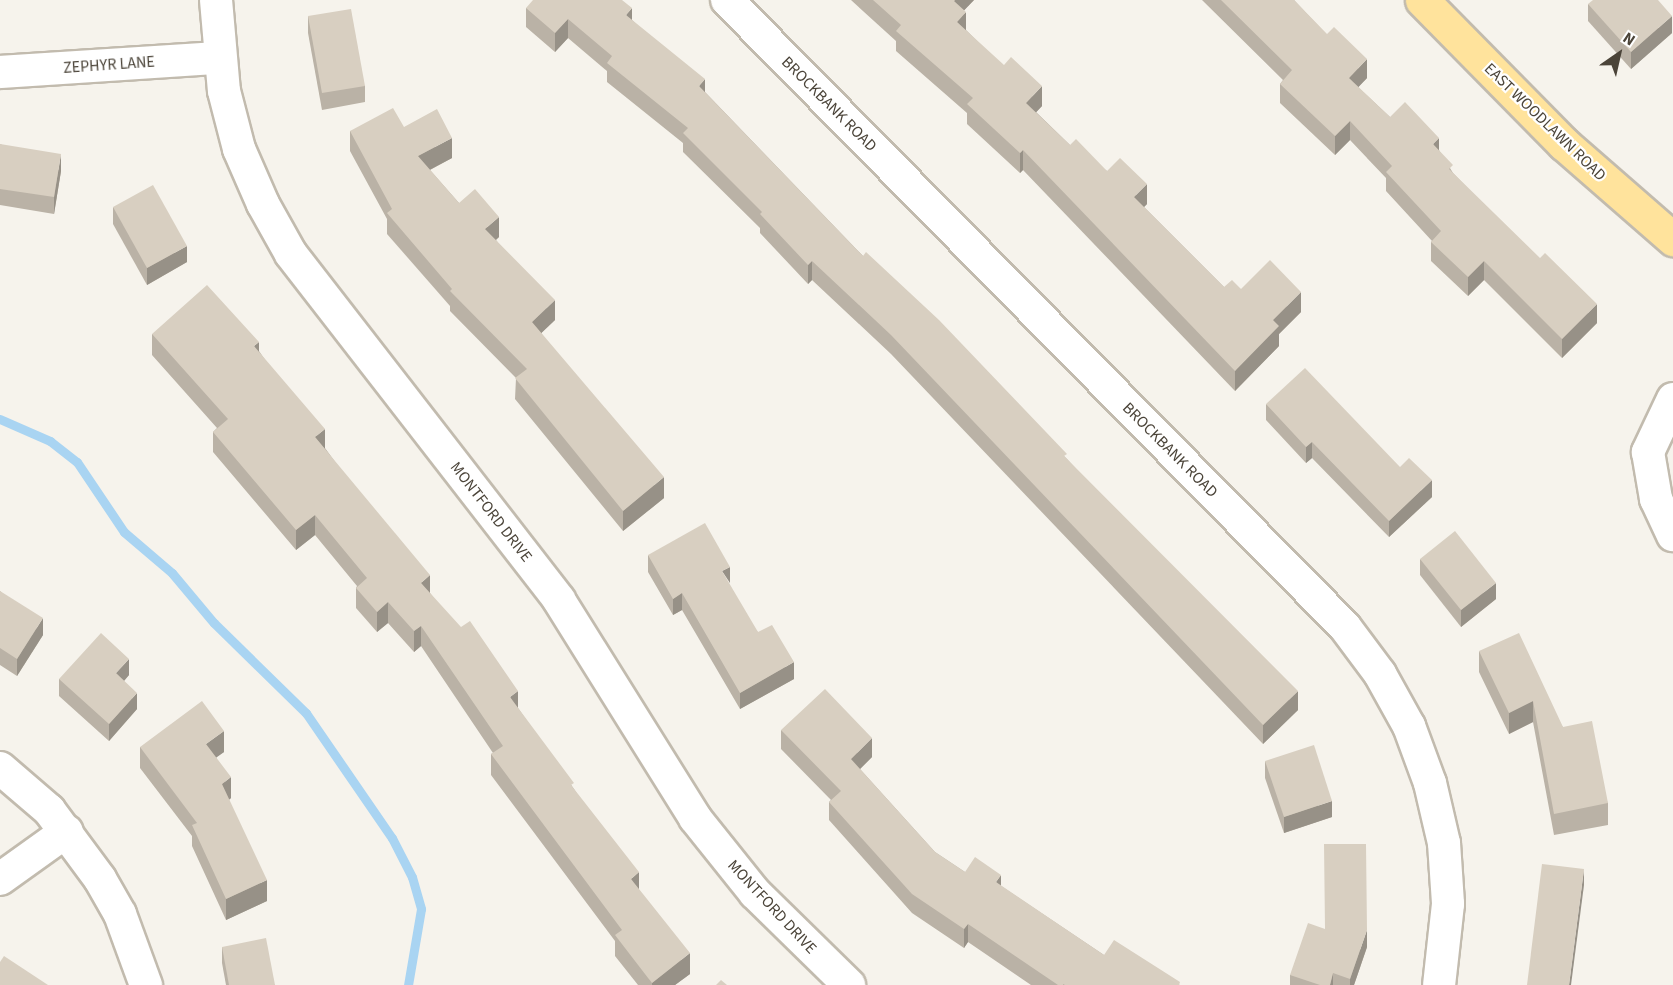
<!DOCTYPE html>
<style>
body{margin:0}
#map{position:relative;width:1673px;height:985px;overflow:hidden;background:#f6f3ec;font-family:"Source Sans 3",sans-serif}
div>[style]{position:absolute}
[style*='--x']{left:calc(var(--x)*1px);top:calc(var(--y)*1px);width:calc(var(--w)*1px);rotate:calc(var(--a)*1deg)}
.stream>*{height:9px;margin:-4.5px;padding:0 4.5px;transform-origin:4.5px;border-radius:4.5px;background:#a9d4f2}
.roads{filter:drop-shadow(2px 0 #c2bbae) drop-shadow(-2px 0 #c2bbae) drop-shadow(0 2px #c2bbae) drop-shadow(0 -2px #c2bbae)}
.minor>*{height:32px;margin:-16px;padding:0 16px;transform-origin:16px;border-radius:16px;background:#fff}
.major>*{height:33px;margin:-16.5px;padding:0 16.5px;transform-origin:16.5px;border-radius:16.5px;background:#ffe39c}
.wall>*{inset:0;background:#bab2a6}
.shaded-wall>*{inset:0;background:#979187}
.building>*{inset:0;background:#d8cfc1}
span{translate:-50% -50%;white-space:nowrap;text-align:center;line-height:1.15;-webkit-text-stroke:4.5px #fff;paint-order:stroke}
.street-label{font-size:16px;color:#4b4439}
.north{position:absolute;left:1589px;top:24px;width:60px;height:60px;-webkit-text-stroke:4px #fff;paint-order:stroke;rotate:34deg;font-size:16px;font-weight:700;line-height:24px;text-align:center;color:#4b4439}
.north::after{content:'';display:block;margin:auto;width:21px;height:27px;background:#4b4439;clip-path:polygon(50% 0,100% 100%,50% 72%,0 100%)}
</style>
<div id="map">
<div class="stream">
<div style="--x:0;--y:419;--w:55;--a:23.7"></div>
<div style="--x:50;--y:441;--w:34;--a:38"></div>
<div style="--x:77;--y:462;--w:84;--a:56.1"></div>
<div style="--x:124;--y:532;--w:63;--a:40.5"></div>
<div style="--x:172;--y:573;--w:65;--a:50"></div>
<div style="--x:214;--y:623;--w:129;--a:44.4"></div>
<div style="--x:306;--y:713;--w:152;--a:55.5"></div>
<div style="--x:392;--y:838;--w:44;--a:62.9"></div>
<div style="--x:412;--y:877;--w:33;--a:74"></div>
<div style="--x:421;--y:909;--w:77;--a:99.7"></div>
</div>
<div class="roads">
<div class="minor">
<div style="--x:216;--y:0;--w:91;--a:85"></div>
<div style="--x:224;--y:91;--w:60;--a:75.5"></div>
<div style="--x:239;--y:149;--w:60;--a:66.4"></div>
<div style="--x:263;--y:204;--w:57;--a:60.8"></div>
<div style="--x:291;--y:254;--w:438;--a:52.2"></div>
<div style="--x:559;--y:600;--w:257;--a:58"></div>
<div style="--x:695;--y:818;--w:96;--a:51.3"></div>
<div style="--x:755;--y:893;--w:132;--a:44.4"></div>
<div style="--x:727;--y:0;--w:880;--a:45.41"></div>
<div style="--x:1345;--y:627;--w:59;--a:53.3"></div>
<div style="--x:1380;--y:674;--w:60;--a:60.9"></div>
<div style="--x:1409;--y:726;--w:61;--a:69.8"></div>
<div style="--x:1430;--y:783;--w:62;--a:76.9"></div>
<div style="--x:1444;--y:843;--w:61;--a:86.2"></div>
<div style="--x:1448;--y:904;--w:81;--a:96.3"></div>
<div style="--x:0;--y:72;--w:218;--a:-3.7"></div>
<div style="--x:1673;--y:399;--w:59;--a:115.3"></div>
<div style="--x:1648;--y:452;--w:48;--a:80.3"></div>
<div style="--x:1656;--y:499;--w:40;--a:65"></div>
<div style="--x:0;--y:768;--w:65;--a:40.6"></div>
<div style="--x:49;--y:810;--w:86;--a:53.5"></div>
<div style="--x:100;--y:879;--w:40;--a:60.3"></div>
<div style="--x:120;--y:914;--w:76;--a:69.9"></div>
<div style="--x:0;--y:879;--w:82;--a:-35.6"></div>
</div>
<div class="major">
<div style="--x:1422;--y:0;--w:202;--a:45.4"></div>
<div style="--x:1564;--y:144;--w:145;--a:41.1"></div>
</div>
</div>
<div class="wall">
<div style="clip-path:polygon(851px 0,974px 0,964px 10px,966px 30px,1042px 106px,1036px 112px,1070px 145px,1107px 171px,1147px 204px,1144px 207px,1224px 287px,1241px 289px,1301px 312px,1279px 334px,1279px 346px,1235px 391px,1023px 170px,1020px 173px,967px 124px,967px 113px,896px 51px,896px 41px)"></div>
<div style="clip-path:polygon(1202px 0,1294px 0,1367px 78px,1358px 87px,1390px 117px,1439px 150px,1453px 173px,1597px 323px,1562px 358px,1484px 280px,1468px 296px,1431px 261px,1431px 242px,1432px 241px,1386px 191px,1386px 178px,1350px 140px,1335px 155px,1280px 103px,1280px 84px,1283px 80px)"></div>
<div style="clip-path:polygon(1588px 4px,1672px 33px,1631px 69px,1588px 21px)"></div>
<div style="clip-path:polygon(526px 8px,632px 20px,705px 92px,863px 256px,1067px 459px,1298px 710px,1263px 744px,891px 354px,812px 280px,808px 284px,760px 233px,760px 228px,683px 152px,683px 143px,607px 82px,607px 71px,568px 38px,555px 52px,526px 27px)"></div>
<div style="clip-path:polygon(308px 16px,365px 86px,365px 102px,322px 110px,308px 33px)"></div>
<div style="clip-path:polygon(404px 127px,452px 158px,430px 170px,459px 203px,499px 237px,496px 240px,555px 320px,541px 333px,664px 498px,623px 531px,515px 399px,516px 378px,450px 311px,450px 306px,387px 234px,387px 219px,350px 151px,350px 131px)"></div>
<div style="clip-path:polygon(0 144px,61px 171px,54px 214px,0 205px)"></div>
<div style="clip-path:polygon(113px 207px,187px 262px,147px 285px,113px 224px)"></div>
<div style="clip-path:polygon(152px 334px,259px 351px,325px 448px,430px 593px,518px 708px,574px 789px,639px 890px,690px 974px,675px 985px,638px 985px,615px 956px,615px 941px,491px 775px,491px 754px,493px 753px,421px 646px,414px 652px,388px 623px,377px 632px,356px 608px,356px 588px,357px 586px,315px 535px,296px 550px,213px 452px,213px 432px,217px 428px,152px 355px)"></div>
<div style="clip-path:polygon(1266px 404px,1432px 497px,1389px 537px,1312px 458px,1306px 463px,1266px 420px)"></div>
<div style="clip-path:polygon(648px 555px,758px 632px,794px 679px,740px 709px,682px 610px,673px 615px,648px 572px)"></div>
<div style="clip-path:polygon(1420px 559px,1496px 599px,1461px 627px,1420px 575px)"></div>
<div style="clip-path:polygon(0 591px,43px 635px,17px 676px,0 665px)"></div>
<div style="clip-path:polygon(1479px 651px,1563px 727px,1608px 803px,1608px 825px,1554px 835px,1533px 722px,1509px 734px,1479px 672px)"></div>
<div style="clip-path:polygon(129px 675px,124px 681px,137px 709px,109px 741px,59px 696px,59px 679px)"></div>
<div style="clip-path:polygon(781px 730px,872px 757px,860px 769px,935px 852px,965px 872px,1001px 886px,1104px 955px,1180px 985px,1031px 985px,968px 942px,964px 948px,912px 913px,829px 820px,829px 802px,831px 800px,781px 749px)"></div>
<div style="clip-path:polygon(140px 747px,224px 752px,216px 757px,231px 798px,229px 800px,267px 901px,226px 920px,192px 846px,192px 836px,140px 768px)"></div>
<div style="clip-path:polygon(1265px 761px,1332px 817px,1284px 833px,1265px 778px)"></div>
<div style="clip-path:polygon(222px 947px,275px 985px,226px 985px,222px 963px)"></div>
<div style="clip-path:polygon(1367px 947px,1354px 985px,1290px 985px,1290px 975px)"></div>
</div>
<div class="shaded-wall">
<div style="clip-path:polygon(955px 0,974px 0,954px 21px,954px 1px)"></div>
<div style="clip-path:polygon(632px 8px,632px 27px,626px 15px)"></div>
<div style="clip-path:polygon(966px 12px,966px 32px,957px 22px)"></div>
<div style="clip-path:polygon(1672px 16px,1672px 33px,1631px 69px,1631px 52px)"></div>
<div style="clip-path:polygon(568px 19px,568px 38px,555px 52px,555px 33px)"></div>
<div style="clip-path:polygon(1367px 59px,1367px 78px,1349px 97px,1349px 78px)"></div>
<div style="clip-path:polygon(705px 79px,705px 98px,699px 86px)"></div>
<div style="clip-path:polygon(1042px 86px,1042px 106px,1026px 123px,1026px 103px)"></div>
<div style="clip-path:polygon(1350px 121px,1350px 140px,1335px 155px,1335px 136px)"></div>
<div style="clip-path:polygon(452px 138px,452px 158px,418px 176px,418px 156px)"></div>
<div style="clip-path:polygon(1439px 138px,1439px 157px,1433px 144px)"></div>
<div style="clip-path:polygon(1023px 150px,1023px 170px,1020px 173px,1020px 153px)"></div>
<div style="clip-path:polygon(61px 154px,61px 171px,54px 214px,54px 197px)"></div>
<div style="clip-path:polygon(1147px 184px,1147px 204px,1134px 217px,1134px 197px)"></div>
<div style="clip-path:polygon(499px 217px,499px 237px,485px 249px,485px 229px)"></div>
<div style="clip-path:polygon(187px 246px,187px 262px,147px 285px,147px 268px)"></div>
<div style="clip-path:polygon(812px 261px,812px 280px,808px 284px,808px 265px)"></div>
<div style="clip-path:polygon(1484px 261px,1484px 280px,1468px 296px,1468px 277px)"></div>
<div style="clip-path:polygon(1301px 292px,1301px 312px,1279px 334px,1279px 346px,1235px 391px,1235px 371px,1273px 320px)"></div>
<div style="clip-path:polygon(555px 300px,555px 320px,532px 342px,532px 322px)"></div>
<div style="clip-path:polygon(1597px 304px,1597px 323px,1562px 358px,1562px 339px)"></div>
<div style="clip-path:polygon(259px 342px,259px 362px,254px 346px)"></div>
<div style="clip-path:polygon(325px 429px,325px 449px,315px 437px)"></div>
<div style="clip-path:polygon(1312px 442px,1312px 458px,1306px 463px,1306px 447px)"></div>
<div style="clip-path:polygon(664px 477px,664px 498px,623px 531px,623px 511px)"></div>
<div style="clip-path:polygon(1432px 480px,1432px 497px,1389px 537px,1389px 521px)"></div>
<div style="clip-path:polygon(315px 515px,315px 535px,296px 550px,296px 530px)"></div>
<div style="clip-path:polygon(730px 567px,730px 583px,722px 571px)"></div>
<div style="clip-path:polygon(430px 575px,430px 595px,421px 583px)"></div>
<div style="clip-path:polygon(1496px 583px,1496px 599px,1461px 627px,1461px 610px)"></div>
<div style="clip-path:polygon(682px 593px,682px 610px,673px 615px,673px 599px)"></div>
<div style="clip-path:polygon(388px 602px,388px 623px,377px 632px,377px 612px)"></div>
<div style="clip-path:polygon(43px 618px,43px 635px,17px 676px,17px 659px)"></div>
<div style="clip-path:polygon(421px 626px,421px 646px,414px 652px,414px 631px)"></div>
<div style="clip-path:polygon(129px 659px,129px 675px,116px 690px,116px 673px)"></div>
<div style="clip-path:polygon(794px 662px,794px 679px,740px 709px,740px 693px)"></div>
<div style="clip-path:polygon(518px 691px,518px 711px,510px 697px)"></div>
<div style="clip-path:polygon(1298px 691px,1298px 710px,1263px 744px,1263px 725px)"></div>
<div style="clip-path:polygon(137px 693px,137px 709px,109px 741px,109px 724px)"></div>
<div style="clip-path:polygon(1533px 701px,1533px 722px,1509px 734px,1509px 713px)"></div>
<div style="clip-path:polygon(224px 731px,224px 752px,206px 765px,206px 744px)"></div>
<div style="clip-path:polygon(872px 738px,872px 757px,851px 778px,851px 759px)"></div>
<div style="clip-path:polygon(231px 777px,231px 798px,222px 805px,222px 784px)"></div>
<div style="clip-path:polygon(1332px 801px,1332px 817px,1284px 833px,1284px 817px)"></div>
<div style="clip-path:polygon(1584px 869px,1584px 885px,1571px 985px,1569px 985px)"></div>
<div style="clip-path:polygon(639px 872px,639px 892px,631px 879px)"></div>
<div style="clip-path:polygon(1001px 875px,1001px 893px,996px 882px)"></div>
<div style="clip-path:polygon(267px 880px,267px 901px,226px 920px,226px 899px)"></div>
<div style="clip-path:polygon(968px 924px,968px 942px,964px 948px,964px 929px)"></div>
<div style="clip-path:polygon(1367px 930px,1367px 947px,1354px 985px,1350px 985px,1350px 979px)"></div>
<div style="clip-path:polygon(690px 953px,690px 974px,675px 985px,652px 985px,652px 983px)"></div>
<div style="clip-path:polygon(1333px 973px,1333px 985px,1330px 985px)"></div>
</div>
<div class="building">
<div style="clip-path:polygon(533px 0,622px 0,632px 8px,626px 15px,705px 79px,699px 86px,863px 256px,866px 252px,939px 320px,1067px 454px,1064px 456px,1298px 691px,1263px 725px,891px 335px,812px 261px,808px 265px,760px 214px,762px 212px,683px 133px,688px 128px,607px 63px,612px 56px,568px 19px,555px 33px,526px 8px)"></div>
<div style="clip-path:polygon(873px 0,955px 0,954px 1px,966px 12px,957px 22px,1004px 65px,1011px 57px,1042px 86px,1026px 103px,1070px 145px,1076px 139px,1107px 171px,1120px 158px,1147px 184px,1134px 197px,1224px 287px,1232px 280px,1241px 289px,1270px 260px,1301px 292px,1273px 320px,1279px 326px,1235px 371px,1023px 150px,1020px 153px,967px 104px,973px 98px,896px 31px,901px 25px)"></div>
<div style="clip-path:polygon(1221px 0,1294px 0,1327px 34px,1334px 27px,1367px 59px,1349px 78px,1390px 117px,1405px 102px,1439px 138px,1433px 144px,1453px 165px,1449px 169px,1540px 258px,1545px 253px,1597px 304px,1562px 339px,1484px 261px,1468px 277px,1431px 242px,1441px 231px,1386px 172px,1392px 166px,1350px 121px,1335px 136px,1280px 84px,1292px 70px)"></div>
<div style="clip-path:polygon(1593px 0,1658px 0,1672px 16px,1631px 52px,1588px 4px)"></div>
<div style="clip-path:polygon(351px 9px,365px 86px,322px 93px,308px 16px)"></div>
<div style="clip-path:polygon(393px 108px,404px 127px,437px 109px,452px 138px,418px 156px,459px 203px,475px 189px,499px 217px,485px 229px,555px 300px,532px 322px,664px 477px,623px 511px,515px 378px,527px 369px,450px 291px,452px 289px,387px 213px,392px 209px,350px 131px)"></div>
<div style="clip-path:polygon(0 144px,61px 154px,54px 197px,0 189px)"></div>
<div style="clip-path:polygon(153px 185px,187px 246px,147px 268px,113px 207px)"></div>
<div style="clip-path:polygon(207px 285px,259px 342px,254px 346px,325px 429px,315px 437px,430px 575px,421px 583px,461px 627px,470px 621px,518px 691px,510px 697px,574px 783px,571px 785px,639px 872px,631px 879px,690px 953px,652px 983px,615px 935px,622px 930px,491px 754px,503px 746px,421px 626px,414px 631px,388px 602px,377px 612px,356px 588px,367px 578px,315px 515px,296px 530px,213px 432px,228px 419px,152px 334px)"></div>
<div style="clip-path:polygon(1305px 368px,1400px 467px,1409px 458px,1432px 480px,1389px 521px,1312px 442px,1306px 447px,1266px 404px)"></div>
<div style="clip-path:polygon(705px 523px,730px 567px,722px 571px,758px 632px,772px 625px,794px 662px,740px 693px,682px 593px,673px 599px,648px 555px)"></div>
<div style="clip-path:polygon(1455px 531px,1496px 583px,1461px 610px,1420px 559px)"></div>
<div style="clip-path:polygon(0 591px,43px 618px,17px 659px,0 648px)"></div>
<div style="clip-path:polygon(101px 633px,129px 659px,116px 673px,137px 693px,109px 724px,59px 679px)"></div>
<div style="clip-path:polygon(1519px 633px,1563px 727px,1592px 721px,1608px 803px,1554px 814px,1533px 701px,1509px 713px,1479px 651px)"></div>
<div style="clip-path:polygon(825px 689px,872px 738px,851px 759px,935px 852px,965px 872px,975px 857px,1001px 875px,996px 882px,1104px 955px,1114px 940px,1180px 982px,1179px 985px,1065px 985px,1063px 984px,1063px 985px,1058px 985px,968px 924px,964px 929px,912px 894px,829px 802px,841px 791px,781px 730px)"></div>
<div style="clip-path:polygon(202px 701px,224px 731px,206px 744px,231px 777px,222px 784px,267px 880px,226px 899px,192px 825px,197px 823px,140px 747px)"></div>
<div style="clip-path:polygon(1314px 745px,1332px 801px,1284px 817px,1265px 761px)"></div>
<div style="clip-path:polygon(1324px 844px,1366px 844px,1367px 930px,1350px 979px,1333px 973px,1330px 985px,1320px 985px,1290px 975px,1308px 923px,1325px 929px)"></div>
<div style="clip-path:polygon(1542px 864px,1584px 869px,1569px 985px,1527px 985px)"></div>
<div style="clip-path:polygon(266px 938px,275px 985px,229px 985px,222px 947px)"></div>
<div style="clip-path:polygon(4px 956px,48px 985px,0 985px,0 962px)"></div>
<div style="clip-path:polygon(721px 980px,727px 985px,716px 985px)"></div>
</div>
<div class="street-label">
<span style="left:109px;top:65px;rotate:-4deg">ZEPHYR LANE</span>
<span style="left:829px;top:104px;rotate:45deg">BROCKBANK ROAD</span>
<span style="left:1545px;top:122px;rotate:44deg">EAST WOODLAWN ROAD</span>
<span style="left:1170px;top:450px;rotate:45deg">BROCKBANK ROAD</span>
<span style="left:491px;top:512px;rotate:52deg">MONTFORD DRIVE</span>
<span style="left:772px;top:907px;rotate:47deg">MONTFORD DRIVE</span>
</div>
<div class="north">N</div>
</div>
